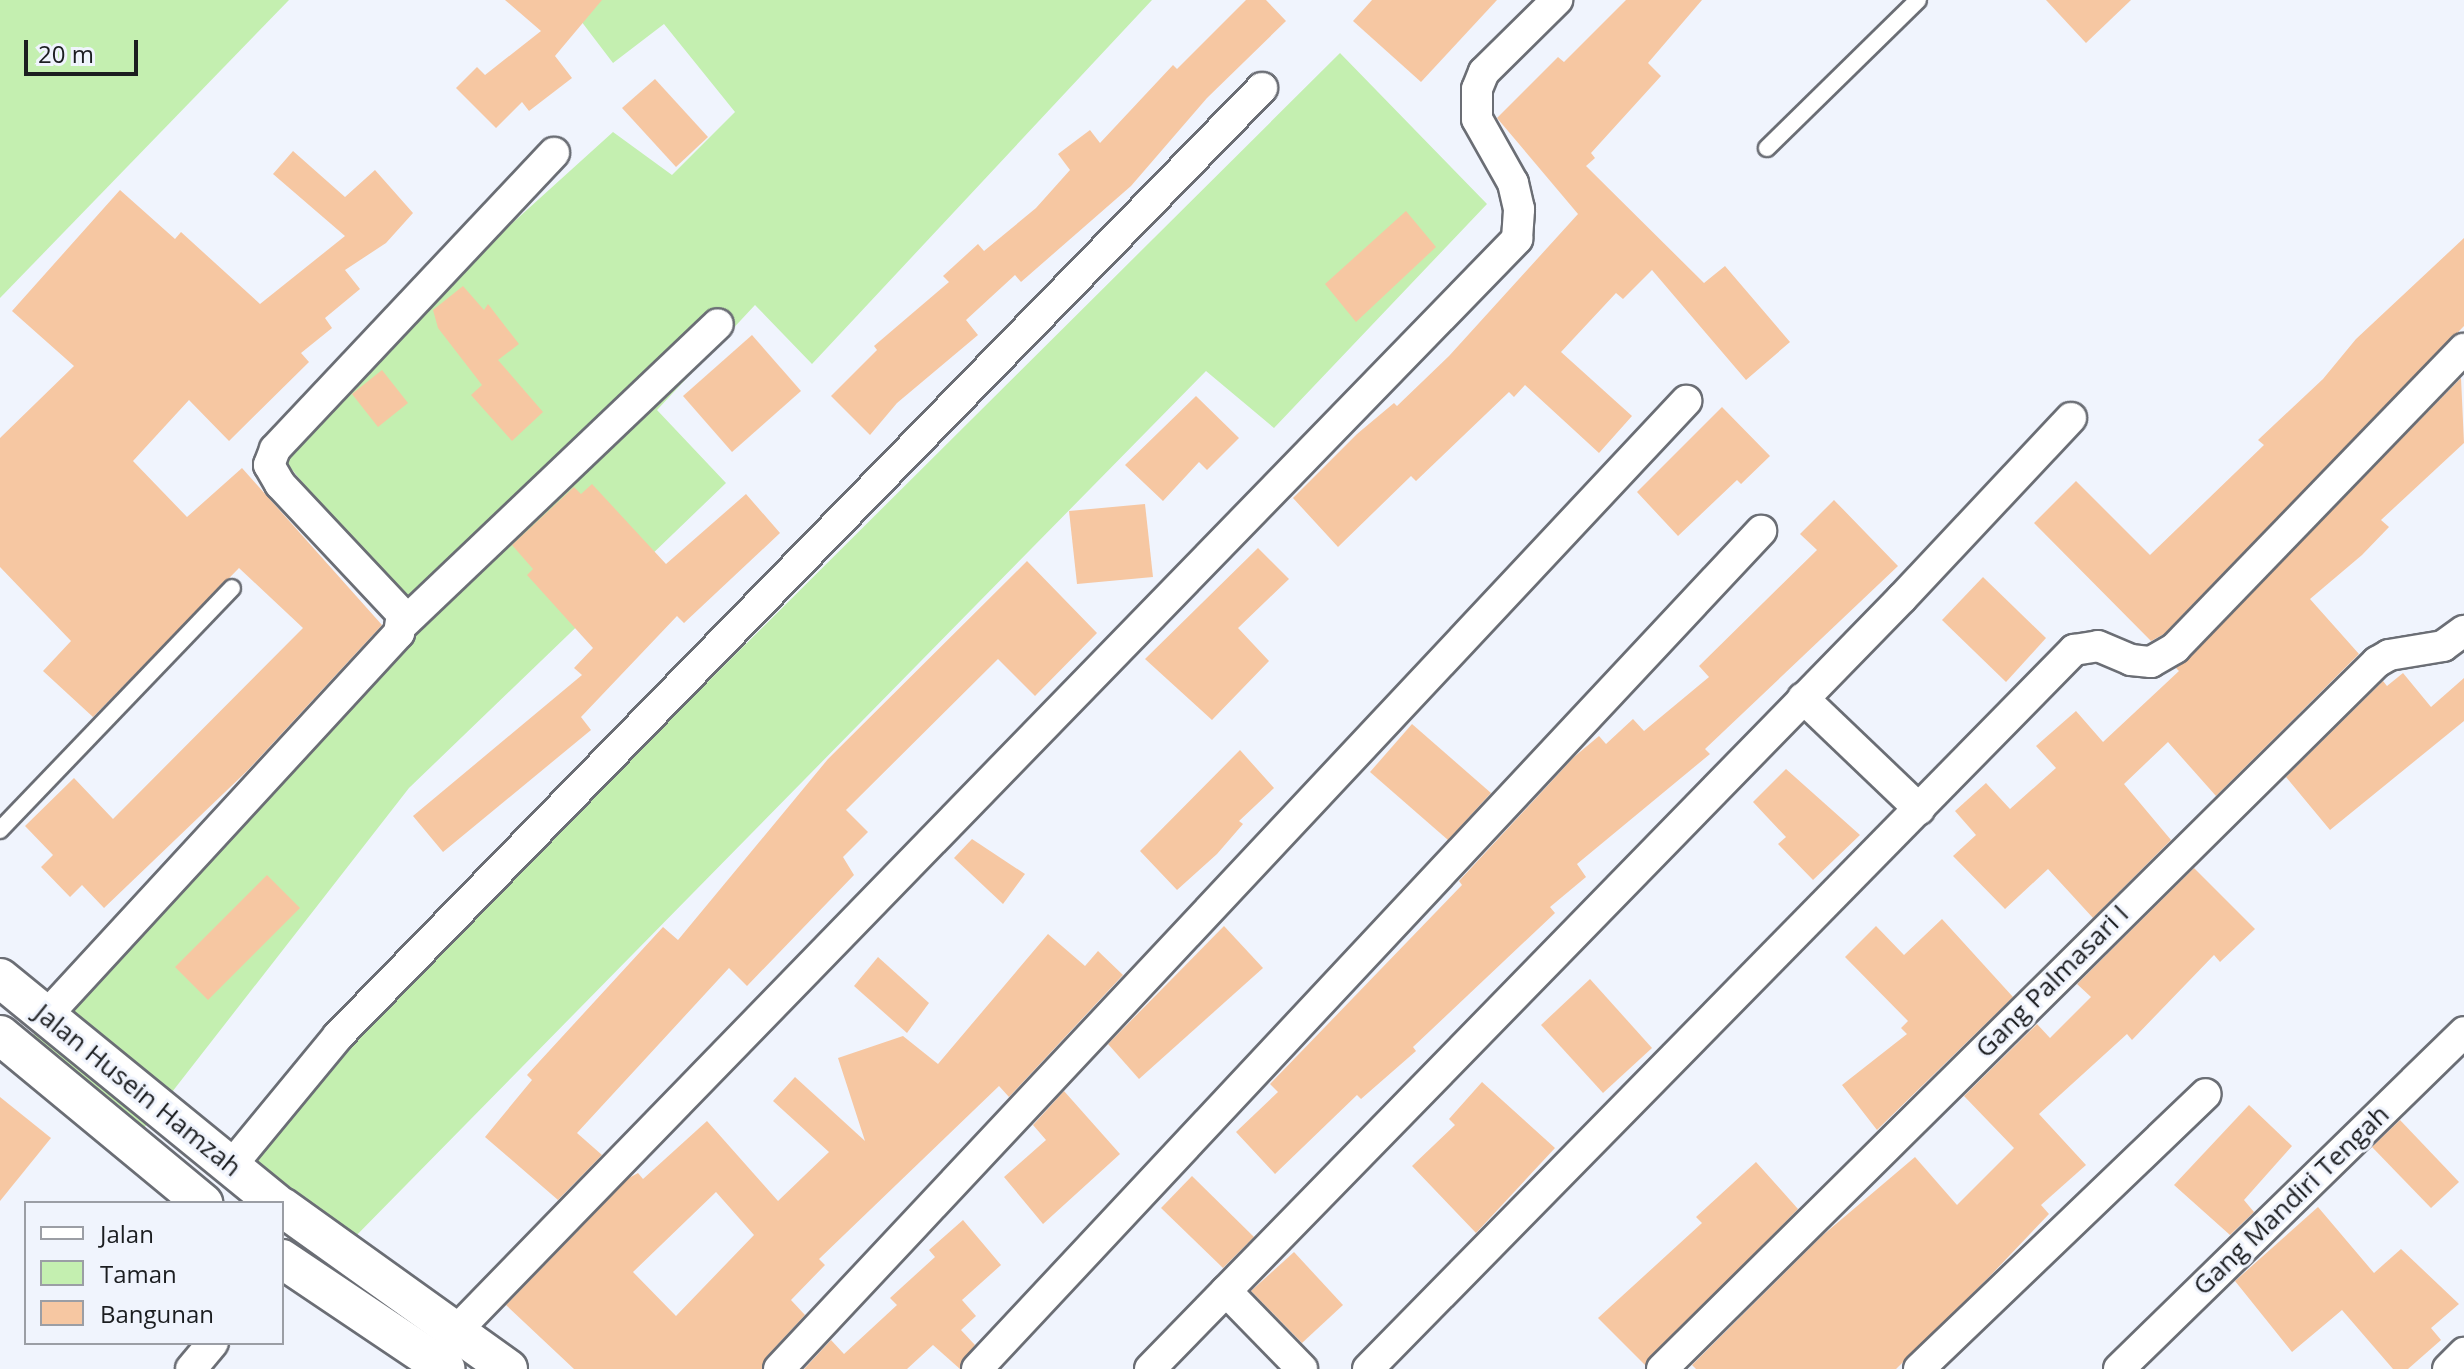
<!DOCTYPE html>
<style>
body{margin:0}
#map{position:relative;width:2464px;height:1369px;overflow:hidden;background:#f0f4fd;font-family:"Open Sans",sans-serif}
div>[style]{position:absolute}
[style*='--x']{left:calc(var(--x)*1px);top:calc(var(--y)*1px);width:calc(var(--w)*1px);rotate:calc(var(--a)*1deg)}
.green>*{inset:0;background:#c4efb0}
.building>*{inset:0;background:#f6c7a2}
.roads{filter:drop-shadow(2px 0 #6b6e75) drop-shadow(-2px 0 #6b6e75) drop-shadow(0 2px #6b6e75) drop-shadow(0 -2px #6b6e75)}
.service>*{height:16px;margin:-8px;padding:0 8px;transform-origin:8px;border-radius:8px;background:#fff}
.minor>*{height:30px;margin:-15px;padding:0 15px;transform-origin:15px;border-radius:15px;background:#fff}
.tertiary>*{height:38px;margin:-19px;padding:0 19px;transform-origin:19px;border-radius:19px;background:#fff}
span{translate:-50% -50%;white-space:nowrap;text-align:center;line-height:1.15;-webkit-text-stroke:6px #f0f4fd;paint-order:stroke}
.street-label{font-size:26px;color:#1c1e21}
.legend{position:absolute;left:24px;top:1201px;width:260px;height:144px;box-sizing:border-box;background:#f0f4fd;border:2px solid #9b9ea5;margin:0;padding:10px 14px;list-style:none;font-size:24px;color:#1c1e21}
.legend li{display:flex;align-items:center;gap:16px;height:40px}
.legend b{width:40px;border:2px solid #9b9ea5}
.scale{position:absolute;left:24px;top:40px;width:114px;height:36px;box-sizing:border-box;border:4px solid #1c1e21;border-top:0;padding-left:10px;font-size:24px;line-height:28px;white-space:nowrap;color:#1c1e21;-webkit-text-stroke:6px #f0f4fd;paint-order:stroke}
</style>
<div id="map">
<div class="green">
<div style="clip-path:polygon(0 0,289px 0,0 298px)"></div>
<div style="clip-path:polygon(565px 0,1152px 0,812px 364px,755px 305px,657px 410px,726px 483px,409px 788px,137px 1137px,24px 1045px,417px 622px,275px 449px,372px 350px,613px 132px,672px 175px,735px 112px,664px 24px,613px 63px)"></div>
<div style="clip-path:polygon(1340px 53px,1487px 204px,1274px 428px,1206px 371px,347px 1245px,229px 1158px)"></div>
</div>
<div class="building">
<div style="clip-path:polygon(505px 0,602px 0,555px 56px,572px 78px,529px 111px,522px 102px,496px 128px,456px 88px,477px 67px,485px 75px,541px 31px)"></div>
<div style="clip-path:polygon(1246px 0,1266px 0,1286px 21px,1207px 98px,1131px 186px,1021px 282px,1015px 275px,966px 320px,978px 335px,897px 403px,870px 435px,831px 396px,877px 350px,874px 346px,949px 282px,943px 276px,978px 244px,984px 251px,1036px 208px,1070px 170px,1058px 154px,1090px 130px,1100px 143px,1173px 65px,1177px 69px)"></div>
<div style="clip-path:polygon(1372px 0,1497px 0,1421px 82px,1353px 21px)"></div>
<div style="clip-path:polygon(1626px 0,1702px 0,1648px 63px,1661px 76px,1591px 153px,1595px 158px,1586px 166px,1704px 283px,1725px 266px,1790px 342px,1746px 380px,1652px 270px,1623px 299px,1616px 293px,1561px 352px,1632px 416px,1599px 453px,1525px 385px,1514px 397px,1509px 392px,1416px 481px,1411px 476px,1338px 547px,1293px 498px,1357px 434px,1394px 403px,1397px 406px,1449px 356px,1578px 214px,1497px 118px,1558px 57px,1564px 62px)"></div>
<div style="clip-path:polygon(2046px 0,2131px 0,2086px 43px)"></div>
<div style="clip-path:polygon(655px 79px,708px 137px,676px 167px,622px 108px)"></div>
<div style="clip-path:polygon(293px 151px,345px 197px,375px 170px,413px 213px,386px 243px,345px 270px,360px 289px,325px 318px,332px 328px,301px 353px,309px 362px,229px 441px,189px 400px,133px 461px,187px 517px,242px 468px,382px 625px,247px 771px,104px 908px,82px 885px,70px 897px,41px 867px,53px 855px,25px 826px,74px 778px,113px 819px,303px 628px,239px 568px,93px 717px,43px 671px,71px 641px,0 567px,0 438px,74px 366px,12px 311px,120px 190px,175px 239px,181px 232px,260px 304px,345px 236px,273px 174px)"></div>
<div style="clip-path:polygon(1406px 211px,1436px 247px,1356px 322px,1325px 284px)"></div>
<div style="clip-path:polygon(2464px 238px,2464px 326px,2164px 634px,2151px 641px,2034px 523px,2076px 481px,2150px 555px,2264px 445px,2258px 440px,2323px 379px,2356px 339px)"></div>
<div style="clip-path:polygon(463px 286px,484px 310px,488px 304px,519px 344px,498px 360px,543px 412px,512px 441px,471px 395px,482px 385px,438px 328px,433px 310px)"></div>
<div style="clip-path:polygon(752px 335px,801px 391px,732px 452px,683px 396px)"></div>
<div style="clip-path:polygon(382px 370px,408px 403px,378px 427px,352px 394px)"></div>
<div style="clip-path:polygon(2461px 378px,2464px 443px,2381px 520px,2389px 527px,2362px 555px,2310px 599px,2359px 654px,2216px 796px,2168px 742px,2124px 784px,2171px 840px,2093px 918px,2048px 869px,2005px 909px,1953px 856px,1976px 835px,1955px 811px,1986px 783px,2010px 809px,2056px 768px,2036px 746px,2076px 711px,2103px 742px,2179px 671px,2176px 668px)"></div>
<div style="clip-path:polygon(1196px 396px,1239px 438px,1207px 470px,1199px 462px,1163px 501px,1125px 465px)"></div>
<div style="clip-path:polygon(1722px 407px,1770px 456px,1741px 484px,1737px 480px,1678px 536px,1637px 492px)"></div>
<div style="clip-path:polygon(592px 484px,666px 564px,746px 494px,780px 533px,684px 623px,677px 616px,581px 717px,591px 730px,443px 852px,413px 816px,582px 675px,574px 668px,593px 648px,527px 575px,533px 569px,512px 545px,574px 487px,581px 494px)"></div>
<div style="clip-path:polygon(1834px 500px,1898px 566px,1705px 749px,1710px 754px,1577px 864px,1586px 877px,1550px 907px,1555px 913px,1413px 1047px,1416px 1051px,1361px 1099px,1357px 1095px,1275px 1174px,1236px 1132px,1278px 1092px,1270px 1084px,1462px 885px,1459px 881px,1574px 757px,1599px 736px,1606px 744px,1633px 719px,1644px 731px,1709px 677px,1699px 666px,1817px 550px,1800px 534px)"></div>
<div style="clip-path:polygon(1145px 504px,1153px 577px,1077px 584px,1069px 511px)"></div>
<div style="clip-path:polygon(1258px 548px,1289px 579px,1238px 628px,1269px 661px,1212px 720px,1145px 659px)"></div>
<div style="clip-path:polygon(1027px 561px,1097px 633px,1035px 696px,998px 659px,846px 810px,868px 832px,843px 857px,854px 875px,747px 986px,729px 968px,577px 1133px,602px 1155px,558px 1200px,485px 1137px,532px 1080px,527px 1075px,663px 927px,678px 940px,828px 759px)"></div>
<div style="clip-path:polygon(1983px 577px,2046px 638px,2006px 682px,1942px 620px)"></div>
<div style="clip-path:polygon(2403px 673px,2431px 707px,2464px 678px,2464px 721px,2330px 830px,2286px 777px,2383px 681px,2387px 686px)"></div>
<div style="clip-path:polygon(1412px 724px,1491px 793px,1448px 840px,1370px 772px)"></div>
<div style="clip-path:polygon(1240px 750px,1274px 788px,1239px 821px,1243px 824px,1217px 854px,1177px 890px,1140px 851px)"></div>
<div style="clip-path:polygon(1786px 769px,1860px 835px,1813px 880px,1778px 844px,1786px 837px,1753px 802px)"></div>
<div style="clip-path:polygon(972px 839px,1025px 874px,1003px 904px,954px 858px)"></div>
<div style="clip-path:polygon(2194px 868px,2255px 929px,2220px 962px,2214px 955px,2132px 1040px,2127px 1034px,2039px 1114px,2086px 1165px,2041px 1205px,2049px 1214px,1990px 1276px,1896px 1369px,1696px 1369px,1692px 1365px,1823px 1235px,1915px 1157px,1957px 1205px,2014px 1148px,1964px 1096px,2037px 1024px,2050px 1038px,2091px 997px,2077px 984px)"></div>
<div style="clip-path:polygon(267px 875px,300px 908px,208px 1000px,175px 967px)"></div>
<div style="clip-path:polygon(1942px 919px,2013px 997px,1877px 1130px,1842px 1085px,1907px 1034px,1901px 1028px,1908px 1021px,1845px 957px,1876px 926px,1904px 955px)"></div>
<div style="clip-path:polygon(1224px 926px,1263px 968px,1139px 1079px,1108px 1044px)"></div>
<div style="clip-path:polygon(evenodd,1048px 934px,1085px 966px,1098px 951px,1123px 975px,1009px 1097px,999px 1086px,819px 1259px,825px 1265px,791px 1300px,805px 1315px,766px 1357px,762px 1369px,574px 1369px,506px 1305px,629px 1178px,638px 1173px,643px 1179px,707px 1121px,778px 1201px,829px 1152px,773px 1101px,795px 1077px,865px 1141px,838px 1058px,903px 1036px,938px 1064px,1048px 934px,716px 1192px,754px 1235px,676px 1316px,633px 1272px,716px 1192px)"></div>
<div style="clip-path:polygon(878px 957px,929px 1003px,907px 1033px,854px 986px)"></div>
<div style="clip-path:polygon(1590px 979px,1652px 1048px,1603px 1093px,1541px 1025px)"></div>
<div style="clip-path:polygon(1482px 1082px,1555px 1148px,1476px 1233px,1412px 1166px,1455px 1125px,1449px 1119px)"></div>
<div style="clip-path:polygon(1064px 1091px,1120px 1154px,1043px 1224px,1004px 1177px,1046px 1140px,1033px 1125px)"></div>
<div style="clip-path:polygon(0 1097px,51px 1138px,0 1201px)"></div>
<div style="clip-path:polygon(2249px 1105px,2292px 1146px,2244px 1200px,2254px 1212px,2230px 1235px,2174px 1185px)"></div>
<div style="clip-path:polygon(2400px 1120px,2459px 1182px,2431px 1208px,2372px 1147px)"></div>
<div style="clip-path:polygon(1756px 1162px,1798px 1209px,1645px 1365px,1598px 1318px,1702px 1223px,1696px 1217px)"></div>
<div style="clip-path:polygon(1192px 1176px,1254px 1237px,1223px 1268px,1161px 1208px)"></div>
<div style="clip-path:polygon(2318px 1207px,2374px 1273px,2401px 1249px,2459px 1304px,2431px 1328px,2441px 1340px,2408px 1369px,2393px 1369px,2342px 1310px,2292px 1352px,2235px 1281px)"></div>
<div style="clip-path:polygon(963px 1220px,1001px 1265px,962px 1300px,976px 1316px,961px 1330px,975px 1345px,960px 1369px,933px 1345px,907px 1369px,804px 1369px,831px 1340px,844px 1354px,897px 1305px,890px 1298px,935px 1257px,929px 1250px)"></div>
<div style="clip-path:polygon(1294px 1252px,1343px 1305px,1302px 1343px,1251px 1291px)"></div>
</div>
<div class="roads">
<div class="service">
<div style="--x:1767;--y:148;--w:211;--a:-44.4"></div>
<div style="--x:0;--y:830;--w:335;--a:-46.2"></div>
</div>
<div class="minor">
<div style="--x:402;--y:625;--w:436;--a:-43.6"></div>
<div style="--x:1803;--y:698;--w:161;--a:43.7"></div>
<div style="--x:46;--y:1016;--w:521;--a:-47.33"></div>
<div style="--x:399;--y:633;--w:19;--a:-81"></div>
<div style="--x:402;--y:614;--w:178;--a:-133.2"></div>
<div style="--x:280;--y:484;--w:22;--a:-120"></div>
<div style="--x:269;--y:465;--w:17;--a:-69"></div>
<div style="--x:275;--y:449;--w:407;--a:-46.7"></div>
<div style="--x:231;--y:1166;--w:168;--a:-50.5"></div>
<div style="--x:338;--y:1036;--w:1324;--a:-45.73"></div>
<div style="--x:1226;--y:1291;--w:109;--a:45.7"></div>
<div style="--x:456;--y:1331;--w:1523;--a:-45.82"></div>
<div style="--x:1517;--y:239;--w:30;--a:-86"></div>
<div style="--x:1519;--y:209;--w:27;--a:-103"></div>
<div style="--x:1513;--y:183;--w:73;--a:-119.4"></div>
<div style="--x:1477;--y:119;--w:30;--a:-90"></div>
<div style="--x:1477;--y:89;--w:18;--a:-68"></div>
<div style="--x:1484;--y:72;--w:103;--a:-44.6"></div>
<div style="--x:191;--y:1369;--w:34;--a:-50"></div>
<div style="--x:779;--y:1369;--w:1327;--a:-46.86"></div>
<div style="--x:977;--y:1369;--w:1148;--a:-46.91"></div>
<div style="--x:1150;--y:1369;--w:1077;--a:-45.71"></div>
<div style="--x:1902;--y:598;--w:247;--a:-46.8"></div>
<div style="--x:1368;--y:1369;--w:1008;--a:-45.52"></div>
<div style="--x:2074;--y:650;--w:24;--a:-9"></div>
<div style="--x:2098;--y:646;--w:36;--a:23"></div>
<div style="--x:2131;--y:660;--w:20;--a:6"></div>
<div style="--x:2151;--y:662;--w:28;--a:-30"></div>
<div style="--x:2175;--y:648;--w:416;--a:-46"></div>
<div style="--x:1662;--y:1369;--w:1006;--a:-44.68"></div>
<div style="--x:2377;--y:662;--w:14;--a:-30"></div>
<div style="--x:2389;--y:655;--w:55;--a:-9.5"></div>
<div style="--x:2443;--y:646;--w:26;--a:-36"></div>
<div style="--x:1919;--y:1369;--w:397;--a:-43.8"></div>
<div style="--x:2119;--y:1369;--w:482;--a:-44.3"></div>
<div style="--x:2448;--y:1369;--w:23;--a:-45"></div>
</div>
<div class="tertiary">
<div style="--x:0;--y:978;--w:356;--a:39.2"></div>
<div style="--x:0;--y:1035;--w:264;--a:39.6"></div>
<div style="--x:282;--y:1207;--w:278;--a:35.6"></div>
<div style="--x:282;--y:1259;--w:197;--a:33.9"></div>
</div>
</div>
<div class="street-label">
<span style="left:2052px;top:981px;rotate:-45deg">Gang Palmasari I</span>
<span style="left:138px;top:1090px;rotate:39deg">Jalan Husein Hamzah</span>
<span style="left:2291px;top:1200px;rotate:-44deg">Gang Mandiri Tengah</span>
</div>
<ul class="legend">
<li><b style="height:10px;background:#fff"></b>Jalan</li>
<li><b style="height:22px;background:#c4efb0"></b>Taman</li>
<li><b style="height:22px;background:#f6c7a2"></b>Bangunan</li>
</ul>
<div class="scale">20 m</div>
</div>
